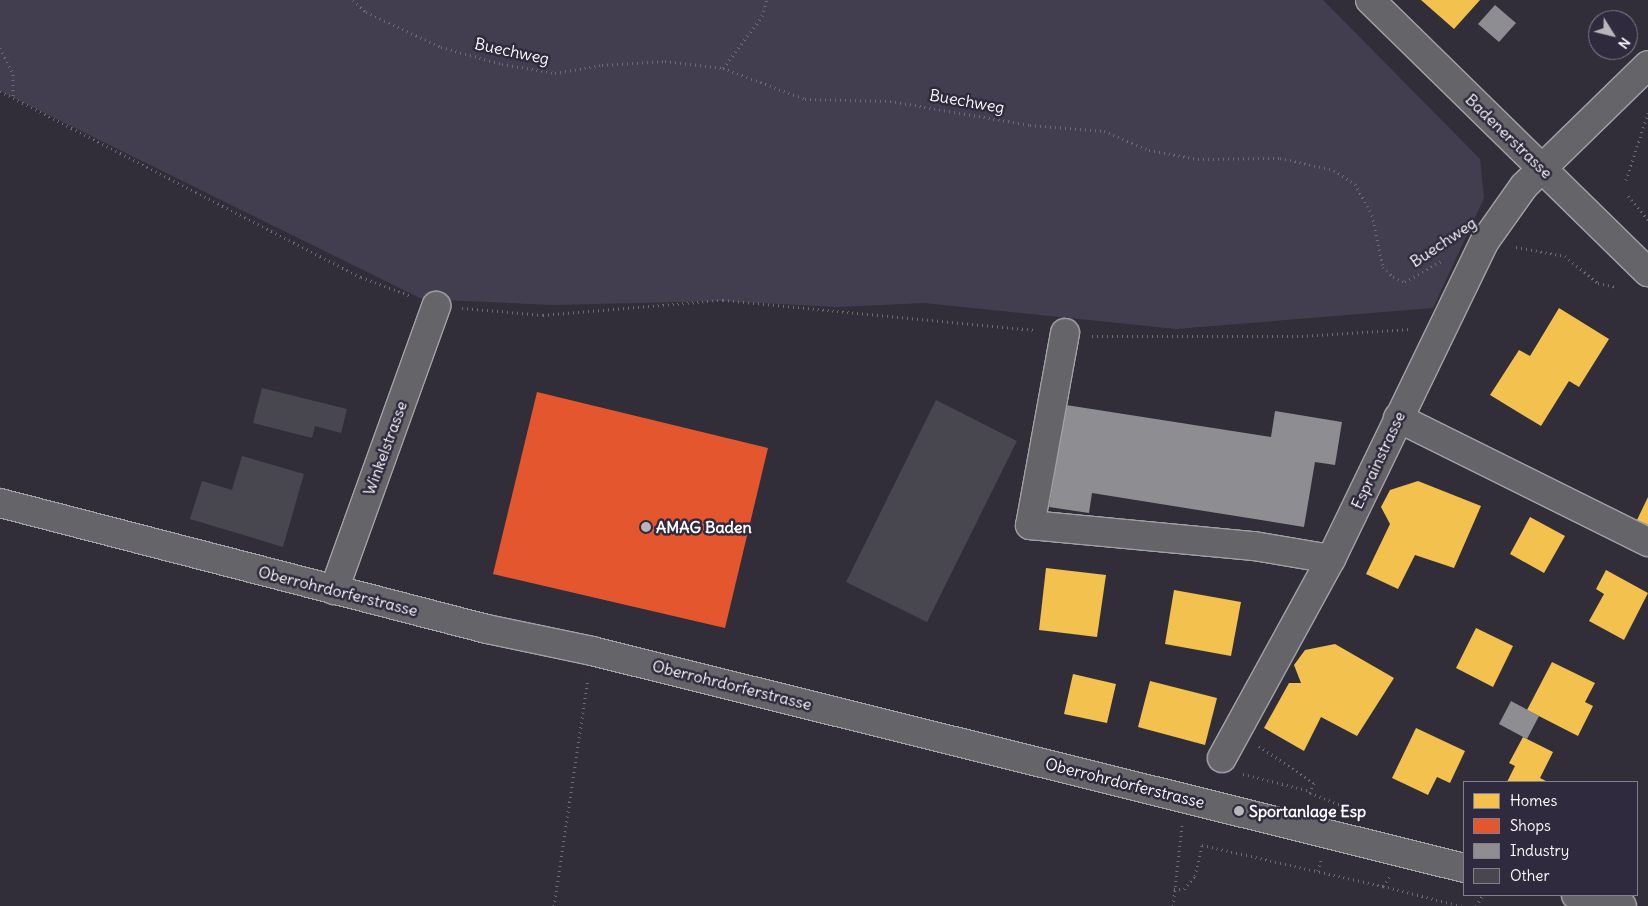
<!DOCTYPE html>
<style>
body{margin:0}
#map{position:relative;width:1648px;height:906px;overflow:hidden;background:#312e39;font-family:Delius,sans-serif}
div>[style]{position:absolute}
[style*='--x']{left:calc(var(--x)*1px);top:calc(var(--y)*1px);width:calc(var(--w)*1px);rotate:calc(var(--a)*1deg)}
.green>*{inset:0;background:#433e4f}
.homes>*{inset:0;background:#f2c14e}
.shops>*{inset:0;background:#e4572e}
.industry>*{inset:0;background:#8d8d92}
.building>*{inset:0;background:#48464e}
.path>*{height:3px;margin-top:-1.5px;transform-origin:0;background:repeating-linear-gradient(90deg,#6d6b71 0 1px,transparent 0 5px)}
.roads{filter:drop-shadow(1px 0 #a2a1a6) drop-shadow(-1px 0 #a2a1a6) drop-shadow(0 1px #a2a1a6) drop-shadow(0 -1px #a2a1a6)}
.minor>*{height:28px;margin:-14px;padding:0 14px;transform-origin:14px;border-radius:14px;background:#656469}
.major>*{height:28px;margin:-14px;padding:0 14px;transform-origin:14px;border-radius:14px;background:#656469}
.dots>*{width:14px;height:14px;translate:-50% -50%;box-sizing:border-box;border:2px solid #2f2a3d;border-radius:50%}
span{translate:-50% -50%;white-space:nowrap;text-align:center;line-height:1.15;-webkit-text-stroke:5px #2f2a3d;paint-order:stroke}
.street-label{font-size:16px;color:#fff}
.poi-label{font-size:16px;color:#fff;font-weight:700}
.left{translate:0 -50%;text-align:left}
.legend{position:absolute;left:1463px;top:781px;width:175px;height:115px;box-sizing:border-box;background:#2f2a3d;border:1px solid #827f8b;margin:0;padding:6px 9px;list-style:none;font-size:15px;color:#fff}
.legend li{display:flex;align-items:center;gap:10px;height:25px}
.legend b{width:25px;border:1px solid #827f8b}
.north{position:absolute;left:1588px;top:10px;width:50px;height:50px;box-sizing:border-box;background:#2f2a3d;border:1px solid #827f8b;border-radius:50%;rotate:126deg;font-size:14px;font-weight:700;line-height:20px;text-align:center;color:#fff}
.north::after{content:'';display:block;margin:auto;width:18px;height:22px;background:#b7b6ba;clip-path:polygon(50% 0,100% 100%,50% 72%,0 100%)}
</style>
<div id="map">
<div class="green">
<div style="clip-path:polygon(0 0,1323px 0,1480px 159px,1484px 198px,1433px 308px,1176px 329px,924px 303px,837px 307px,721px 301px,553px 305px,422px 299px,0 91px)"></div>
</div>
<div class="homes">
<div style="clip-path:polygon(1421px 0,1480px 0,1454px 29px)"></div>
<div style="clip-path:polygon(1559px 308px,1609px 339px,1579px 387px,1569px 381px,1541px 426px,1490px 395px,1519px 350px,1530px 356px)"></div>
<div style="clip-path:polygon(1418px 481px,1481px 506px,1454px 568px,1415px 555px,1398px 589px,1366px 574px,1390px 524px,1381px 507px,1390px 490px)"></div>
<div style="clip-path:polygon(1648px 497px,1648px 525px,1637px 520px)"></div>
<div style="clip-path:polygon(1530px 517px,1565px 536px,1544px 573px,1510px 554px)"></div>
<div style="clip-path:polygon(1046px 568px,1106px 575px,1097px 637px,1039px 630px)"></div>
<div style="clip-path:polygon(1606px 570px,1648px 593px,1624px 640px,1589px 621px,1604px 594px,1596px 589px)"></div>
<div style="clip-path:polygon(1174px 590px,1241px 602px,1231px 656px,1165px 644px)"></div>
<div style="clip-path:polygon(1476px 628px,1513px 646px,1493px 687px,1456px 668px)"></div>
<div style="clip-path:polygon(1335px 644px,1394px 678px,1357px 736px,1321px 717px,1304px 751px,1264px 728px,1289px 683px,1301px 683px,1294px 665px,1305px 650px)"></div>
<div style="clip-path:polygon(1552px 662px,1595px 683px,1585px 702px,1593px 706px,1578px 736px,1527px 710px)"></div>
<div style="clip-path:polygon(1073px 674px,1116px 684px,1107px 723px,1064px 714px)"></div>
<div style="clip-path:polygon(1150px 681px,1217px 698px,1205px 745px,1138px 727px)"></div>
<div style="clip-path:polygon(1416px 728px,1465px 751px,1450px 783px,1437px 777px,1428px 795px,1392px 778px)"></div>
<div style="clip-path:polygon(1523px 737px,1553px 752px,1540px 778px,1548px 782px,1507px 782px,1515px 766px,1509px 763px)"></div>
</div>
<div class="shops">
<div style="clip-path:polygon(537px 392px,768px 448px,725px 628px,493px 574px)"></div>
</div>
<div class="industry">
<div style="clip-path:polygon(1495px 5px,1516px 23px,1499px 42px,1478px 24px)"></div>
<div style="clip-path:polygon(1066px 405px,1271px 437px,1275px 411px,1342px 422px,1335px 465px,1315px 462px,1304px 527px,1092px 493px,1089px 513px,1049px 507px)"></div>
<div style="clip-path:polygon(1511px 701px,1539px 716px,1527px 739px,1499px 724px)"></div>
</div>
<div class="building">
<div style="clip-path:polygon(262px 388px,347px 409px,341px 433px,315px 426px,312px 438px,253px 423px)"></div>
<div style="clip-path:polygon(936px 400px,1017px 441px,927px 622px,846px 582px)"></div>
<div style="clip-path:polygon(242px 456px,304px 474px,283px 547px,190px 519px,202px 481px,232px 490px)"></div>
</div>
<div class="path">
<div style="--x:353;--y:0;--w:18;--a:43"></div>
<div style="--x:366;--y:12;--w:83;--a:25"></div>
<div style="--x:441;--y:47;--w:63;--a:15.6"></div>
<div style="--x:502;--y:64;--w:54;--a:9.6"></div>
<div style="--x:555;--y:73;--w:48;--a:-9.7"></div>
<div style="--x:602;--y:65;--w:63;--a:-3.6"></div>
<div style="--x:665;--y:61;--w:58;--a:6.9"></div>
<div style="--x:723;--y:68;--w:88;--a:20.7"></div>
<div style="--x:805;--y:99;--w:85;--a:1.3"></div>
<div style="--x:890;--y:101;--w:142;--a:9.7"></div>
<div style="--x:1030;--y:125;--w:74;--a:4.6"></div>
<div style="--x:1104;--y:131;--w:49;--a:22.9"></div>
<div style="--x:1149;--y:150;--w:50;--a:10.4"></div>
<div style="--x:1198;--y:159;--w:82;--a:-0.7"></div>
<div style="--x:1280;--y:158;--w:55;--a:12.5"></div>
<div style="--x:1334;--y:170;--w:25;--a:34"></div>
<div style="--x:1355;--y:184;--w:35;--a:61"></div>
<div style="--x:1372;--y:215;--w:53;--a:78.1"></div>
<div style="--x:1383;--y:267;--w:14;--a:45"></div>
<div style="--x:1393;--y:277;--w:13;--a:23"></div>
<div style="--x:1405;--y:282;--w:44;--a:-30.1"></div>
<div style="--x:0;--y:48;--w:29;--a:63"></div>
<div style="--x:13;--y:74;--w:23;--a:90"></div>
<div style="--x:723;--y:68;--w:65;--a:-53.1"></div>
<div style="--x:762;--y:16;--w:17;--a:-73"></div>
<div style="--x:0;--y:91;--w:406;--a:27.3"></div>
<div style="--x:361;--y:277;--w:53;--a:20.8"></div>
<div style="--x:1626;--y:180;--w:71;--a:-71.8"></div>
<div style="--x:1628;--y:196;--w:31;--a:50"></div>
<div style="--x:1516;--y:247;--w:50;--a:10.4"></div>
<div style="--x:1565;--y:256;--w:43;--a:39.3"></div>
<div style="--x:1598;--y:283;--w:19;--a:12"></div>
<div style="--x:462;--y:308;--w:81;--a:4.9"></div>
<div style="--x:543;--y:315;--w:181;--a:-4.8"></div>
<div style="--x:723;--y:300;--w:314;--a:5.5"></div>
<div style="--x:1092;--y:336;--w:210;--a:0"></div>
<div style="--x:1302;--y:336;--w:109;--a:-3.7"></div>
<div style="--x:1259;--y:746;--w:66;--a:33.9"></div>
<div style="--x:1314;--y:783;--w:11;--a:112"></div>
<div style="--x:1310;--y:793;--w:39;--a:21"></div>
<div style="--x:1243;--y:774;--w:70;--a:14"></div>
<div style="--x:1318;--y:871;--w:11;--a:-75"></div>
<div style="--x:1383;--y:886;--w:81;--a:14.4"></div>
<div style="--x:1174;--y:889;--w:10;--a:0"></div>
<div style="--x:1184;--y:889;--w:17;--a:-50"></div>
<div style="--x:1195;--y:876;--w:32;--a:-77"></div>
<div style="--x:1202;--y:845;--w:186;--a:12.8"></div>
<div style="--x:1383;--y:886;--w:11;--a:-56"></div>
<div style="--x:554;--y:906;--w:230;--a:-81.5"></div>
<div style="--x:1173;--y:906;--w:81;--a:-83.6"></div>
<div style="--x:1476;--y:906;--w:13;--a:-58"></div>
</div>
<div class="roads">
<div class="minor">
<div style="--x:1065;--y:333;--w:195;--a:100.3"></div>
<div style="--x:1030;--y:525;--w:225;--a:5.4"></div>
<div style="--x:1254;--y:546;--w:78;--a:9.6"></div>
<div style="--x:1398;--y:418;--w:279;--a:26.4"></div>
<div style="--x:334;--y:590;--w:302;--a:-70.2"></div>
<div style="--x:1222;--y:758;--w:227;--a:-61.3"></div>
<div style="--x:1331;--y:559;--w:353;--a:-64.2"></div>
<div style="--x:1485;--y:241;--w:67;--a:-54.7"></div>
<div style="--x:1524;--y:186;--w:173;--a:-44.3"></div>
</div>
<div class="major">
<div style="--x:1370;--y:0;--w:389;--a:44.4"></div>
<div style="--x:0;--y:503;--w:503;--a:14.51"></div>
<div style="--x:487;--y:629;--w:107;--a:11.8"></div>
<div style="--x:592;--y:651;--w:899;--a:13.97"></div>
<div style="--x:1576;--y:895;--w:47;--a:13.4"></div>
</div>
</div>
<div class="dots">
<div style="left:646px;top:527px;background:#b7b6ba"></div>
<div style="left:1239px;top:811px;background:#b7b6ba"></div>
</div>
<div class="street-label">
<span style="left:512px;top:51px;rotate:12deg">Buechweg</span>
<span style="left:967px;top:101px;rotate:10deg">Buechweg</span>
<span style="left:1509px;top:136px;rotate:44deg">Badenerstrasse</span>
<span style="left:1443px;top:242px;rotate:-34deg">Buechweg</span>
<span style="left:385px;top:448px;rotate:-70deg">Winkelstrasse</span>
<span style="left:1378px;top:460px;rotate:-65deg">Esprainstrasse</span>
<span style="left:338px;top:591px;rotate:14deg">Oberrohrdorferstrasse</span>
<span style="left:732px;top:685px;rotate:14deg">Oberrohrdorferstrasse</span>
<span style="left:1125px;top:783px;rotate:14deg">Oberrohrdorferstrasse</span>
</div>
<div class="poi-label">
<span class="left" style="left:656px;top:527px">AMAG Baden</span>
<span class="left" style="left:1249px;top:811px">Sportanlage Esp</span>
</div>
<ul class="legend">
<li><b style="height:14px;background:#f2c14e"></b>Homes</li>
<li><b style="height:14px;background:#e4572e"></b>Shops</li>
<li><b style="height:14px;background:#8d8d92"></b>Industry</li>
<li><b style="height:14px;background:#48464e"></b>Other</li>
</ul>
<div class="north">N</div>
</div>
